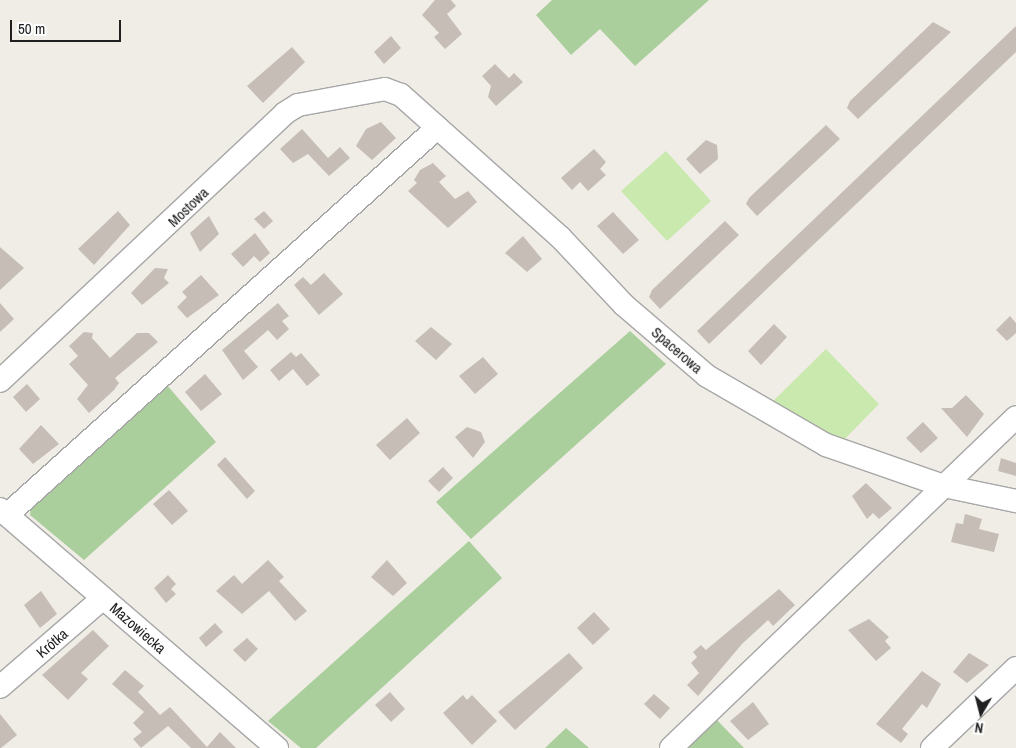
<!DOCTYPE html>
<meta charset="utf-8">
<style>
body{margin:0}
#map{position:relative;width:1016px;height:748px;overflow:hidden;background:#f0ede6;font-family:"Archivo Narrow",sans-serif}
div>[style]{position:absolute}
[style*='--x']{left:calc(var(--x)*1px);top:calc(var(--y)*1px);width:calc(var(--w)*1px);rotate:calc(var(--a)*1deg)}
.grass>*{inset:0;background:#cae9ae}
.forest>*{inset:0;background:#aace9c}
.building>*{inset:0;background:#c5bdb6}
.roads{filter:drop-shadow(1px 0 #a7a7a7) drop-shadow(-1px 0 #a7a7a7) drop-shadow(0 1px #a7a7a7) drop-shadow(0 -1px #a7a7a7)}
.minor>*{height:22px;margin:-11px;padding:0 11px;transform-origin:11px;border-radius:11px;background:#fff}
span{translate:-50% -50%;white-space:nowrap;text-align:center;line-height:1.15;-webkit-text-stroke:5px #fff;paint-order:stroke}
.street-label{font-size:15px;color:#202020}
.north{position:absolute;left:956px;top:688px;width:50px;height:50px;-webkit-text-stroke:4px #fff;paint-order:stroke;rotate:188deg;font-size:14px;font-weight:700;line-height:20px;text-align:center;color:#202020}
.north::after{content:'';display:block;margin:auto;width:18px;height:22px;background:#202020;clip-path:polygon(50% 0,100% 100%,50% 72%,0 100%)}
.scale{position:absolute;left:10px;top:20px;width:111px;height:22px;box-sizing:border-box;border:2px solid #202020;border-top:0;padding-left:6px;font-size:15px;line-height:18px;white-space:nowrap;color:#202020;-webkit-text-stroke:4px #fff;paint-order:stroke}
</style>
<div id="map">
<div class="grass">
<div style="clip-path:polygon(666px 151px,711px 201px,667px 241px,621px 191px)"></div>
<div style="clip-path:polygon(826px 349px,879px 404px,840px 444px,768px 406px)"></div>
</div>
<div class="forest">
<div style="clip-path:polygon(552px 0,709px 0,635px 66px,600px 29px,571px 55px,536px 15px)"></div>
<div style="clip-path:polygon(630px 331px,666px 364px,471px 539px,436px 502px)"></div>
<div style="clip-path:polygon(166px 384px,216px 442px,84px 560px,30px 515px,32px 499px)"></div>
<div style="clip-path:polygon(469px 541px,502px 578px,316px 748px,301px 748px,268px 721px)"></div>
<div style="clip-path:polygon(714px 717px,744px 748px,683px 748px)"></div>
<div style="clip-path:polygon(566px 728px,589px 748px,545px 748px)"></div>
</div>
<div class="building">
<div style="clip-path:polygon(435px 0,451px 0,456px 6px,447px 14px,462px 34px,445px 49px,434px 37px,439px 33px,422px 15px)"></div>
<div style="clip-path:polygon(933px 22px,951px 32px,858px 119px,847px 108px,850px 101px)"></div>
<div style="clip-path:polygon(1016px 26px,1016px 52px,709px 344px,697px 331px)"></div>
<div style="clip-path:polygon(391px 36px,401px 48px,384px 64px,374px 52px)"></div>
<div style="clip-path:polygon(292px 47px,305px 62px,263px 103px,247px 86px)"></div>
<div style="clip-path:polygon(495px 64px,509px 78px,514px 73px,523px 82px,496px 106px,488px 97px,491px 86px,482px 76px)"></div>
<div style="clip-path:polygon(381px 122px,396px 138px,372px 160px,356px 146px,366px 129px)"></div>
<div style="clip-path:polygon(826px 125px,840px 139px,757px 216px,746px 204px,749px 198px)"></div>
<div style="clip-path:polygon(302px 129px,328px 158px,340px 147px,350px 158px,329px 176px,308px 154px,293px 163px,280px 149px)"></div>
<div style="clip-path:polygon(706px 140px,717px 145px,718px 159px,700px 174px,686px 159px)"></div>
<div style="clip-path:polygon(594px 149px,606px 162px,600px 169px,606px 175px,588px 191px,580px 182px,572px 190px,561px 178px)"></div>
<div style="clip-path:polygon(433px 163px,446px 176px,439px 182px,455px 199px,468px 191px,477px 202px,448px 228px,408px 191px,417px 183px,414px 180px,420px 170px)"></div>
<div style="clip-path:polygon(118px 211px,130px 225px,94px 265px,78px 249px)"></div>
<div style="clip-path:polygon(264px 211px,273px 221px,264px 229px,254px 219px)"></div>
<div style="clip-path:polygon(613px 212px,639px 240px,623px 254px,597px 226px)"></div>
<div style="clip-path:polygon(209px 216px,219px 234px,200px 252px,190px 233px)"></div>
<div style="clip-path:polygon(725px 221px,739px 235px,660px 309px,649px 297px,652px 290px)"></div>
<div style="clip-path:polygon(255px 233px,270px 253px,260px 262px,254px 256px,243px 267px,231px 254px)"></div>
<div style="clip-path:polygon(523px 236px,542px 259px,527px 272px,505px 253px)"></div>
<div style="clip-path:polygon(0 247px,24px 268px,0 290px)"></div>
<div style="clip-path:polygon(155px 268px,168px 269px,164px 278px,169px 283px,142px 305px,131px 293px)"></div>
<div style="clip-path:polygon(324px 273px,343px 294px,319px 315px,294px 285px,303px 277px,311px 285px)"></div>
<div style="clip-path:polygon(201px 275px,219px 295px,187px 318px,177px 307px,187px 297px,182px 292px)"></div>
<div style="clip-path:polygon(0 303px,14px 319px,0 332px)"></div>
<div style="clip-path:polygon(278px 303px,289px 316px,282px 321px,289px 329px,277px 340px,268px 330px,244px 351px,258px 367px,243px 380px,222px 350px)"></div>
<div style="clip-path:polygon(1010px 316px,1016px 323px,1016px 333px,1007px 341px,996px 330px)"></div>
<div style="clip-path:polygon(774px 324px,787px 337px,761px 365px,748px 351px)"></div>
<div style="clip-path:polygon(431px 327px,452px 344px,436px 360px,415px 341px)"></div>
<div style="clip-path:polygon(84px 332px,93px 333px,92px 338px,110px 358px,137px 333px,149px 333px,158px 342px,115px 378px,119px 383px,114px 390px,89px 413px,77px 399px,88px 385px,69px 364px,78px 356px,69px 346px)"></div>
<div style="clip-path:polygon(291px 352px,296px 357px,301px 353px,320px 375px,307px 386px,293px 369px,279px 381px,270px 370px)"></div>
<div style="clip-path:polygon(483px 357px,498px 374px,475px 394px,459px 376px)"></div>
<div style="clip-path:polygon(205px 374px,222px 394px,201px 411px,185px 392px)"></div>
<div style="clip-path:polygon(27px 384px,40px 399px,26px 412px,13px 397px)"></div>
<div style="clip-path:polygon(966px 395px,984px 414px,967px 437px,941px 408px,952px 408px)"></div>
<div style="clip-path:polygon(407px 418px,420px 433px,390px 460px,376px 445px)"></div>
<div style="clip-path:polygon(923px 422px,938px 438px,921px 453px,906px 438px)"></div>
<div style="clip-path:polygon(41px 425px,59px 444px,33px 464px,19px 449px)"></div>
<div style="clip-path:polygon(467px 427px,481px 432px,485px 442px,473px 458px,455px 437px)"></div>
<div style="clip-path:polygon(225px 457px,255px 491px,247px 499px,217px 465px)"></div>
<div style="clip-path:polygon(1001px 458px,1016px 463px,1016px 476px,998px 471px)"></div>
<div style="clip-path:polygon(443px 467px,453px 478px,439px 492px,428px 481px)"></div>
<div style="clip-path:polygon(866px 483px,892px 508px,879px 519px,873px 513px,867px 519px,852px 496px)"></div>
<div style="clip-path:polygon(169px 490px,188px 511px,172px 525px,153px 504px)"></div>
<div style="clip-path:polygon(965px 514px,982px 519px,979px 529px,999px 534px,994px 552px,951px 542px,956px 523px,963px 524px)"></div>
<div style="clip-path:polygon(268px 560px,284px 577px,279px 581px,307px 611px,295px 621px,269px 591px,242px 614px,216px 591px,234px 575px,242px 584px)"></div>
<div style="clip-path:polygon(387px 560px,407px 583px,393px 596px,371px 577px)"></div>
<div style="clip-path:polygon(168px 575px,176px 584px,171px 589px,176px 594px,166px 603px,154px 588px)"></div>
<div style="clip-path:polygon(779px 589px,795px 605px,773px 626px,768px 620px,742px 644px,698px 696px,687px 685px,699px 673px,691px 663px,697px 657px,693px 652px,701px 645px,706px 650px)"></div>
<div style="clip-path:polygon(41px 591px,57px 614px,40px 628px,24px 605px)"></div>
<div style="clip-path:polygon(594px 612px,610px 629px,593px 645px,577px 628px)"></div>
<div style="clip-path:polygon(869px 619px,889px 637px,885px 641px,891px 648px,876px 661px,848px 630px)"></div>
<div style="clip-path:polygon(215px 623px,223px 632px,206px 647px,199px 638px)"></div>
<div style="clip-path:polygon(93px 630px,109px 646px,81px 673px,88px 679px,68px 700px,42px 675px)"></div>
<div style="clip-path:polygon(247px 638px,258px 649px,245px 662px,233px 650px)"></div>
<div style="clip-path:polygon(569px 653px,583px 668px,515px 730px,498px 712px)"></div>
<div style="clip-path:polygon(969px 653px,989px 665px,967px 683px,953px 672px)"></div>
<div style="clip-path:polygon(125px 670px,144px 686px,138px 692px,160px 715px,170px 707px,207px 747px,220px 732px,236px 748px,191px 748px,168px 726px,141px 748px,133px 739px,142px 732px,133px 723px,144px 712px,112px 684px)"></div>
<div style="clip-path:polygon(922px 671px,941px 684px,927px 708px,922px 704px,902px 729px,908px 734px,901px 743px,876px 724px)"></div>
<div style="clip-path:polygon(390px 692px,405px 709px,391px 722px,375px 705px)"></div>
<div style="clip-path:polygon(654px 694px,670px 708px,660px 719px,644px 704px)"></div>
<div style="clip-path:polygon(463px 695px,467px 700px,472px 695px,497px 721px,472px 745px,443px 713px)"></div>
<div style="clip-path:polygon(753px 702px,769px 724px,748px 740px,730px 721px)"></div>
<div style="clip-path:polygon(0 714px,17px 735px,1px 748px,0 748px)"></div>
</div>
<div class="roads">
<div class="minor">
<div style="--x:0;--y:381;--w:391;--a:-43.2"></div>
<div style="--x:285;--y:113;--w:15;--a:-32"></div>
<div style="--x:298;--y:105;--w:88;--a:-10.4"></div>
<div style="--x:385;--y:89;--w:17;--a:21"></div>
<div style="--x:401;--y:95;--w:213;--a:41.8"></div>
<div style="--x:560;--y:237;--w:93;--a:46.7"></div>
<div style="--x:624;--y:305;--w:109;--a:40.5"></div>
<div style="--x:707;--y:376;--w:138;--a:30.1"></div>
<div style="--x:826;--y:445;--w:125;--a:19.2"></div>
<div style="--x:944;--y:486;--w:74;--a:11.8"></div>
<div style="--x:0;--y:509;--w:366;--a:40.8"></div>
<div style="--x:7;--y:515;--w:579;--a:-41.99"></div>
<div style="--x:0;--y:687;--w:136;--a:-40.8"></div>
<div style="--x:671;--y:748;--w:478;--a:-43.8"></div>
<div style="--x:932;--y:748;--w:116;--a:-43.6"></div>
</div>
</div>
<div class="street-label">
<span style="left:188px;top:207px;rotate:-44deg">Mostowa</span>
<span style="left:677px;top:350px;rotate:41deg">Spacerowa</span>
<span style="left:138px;top:628px;rotate:41deg">Mazowiecka</span>
<span style="left:52px;top:643px;rotate:-41deg">Krótka</span>
</div>
<div class="north">N</div>
<div class="scale">50 m</div>
</div>
